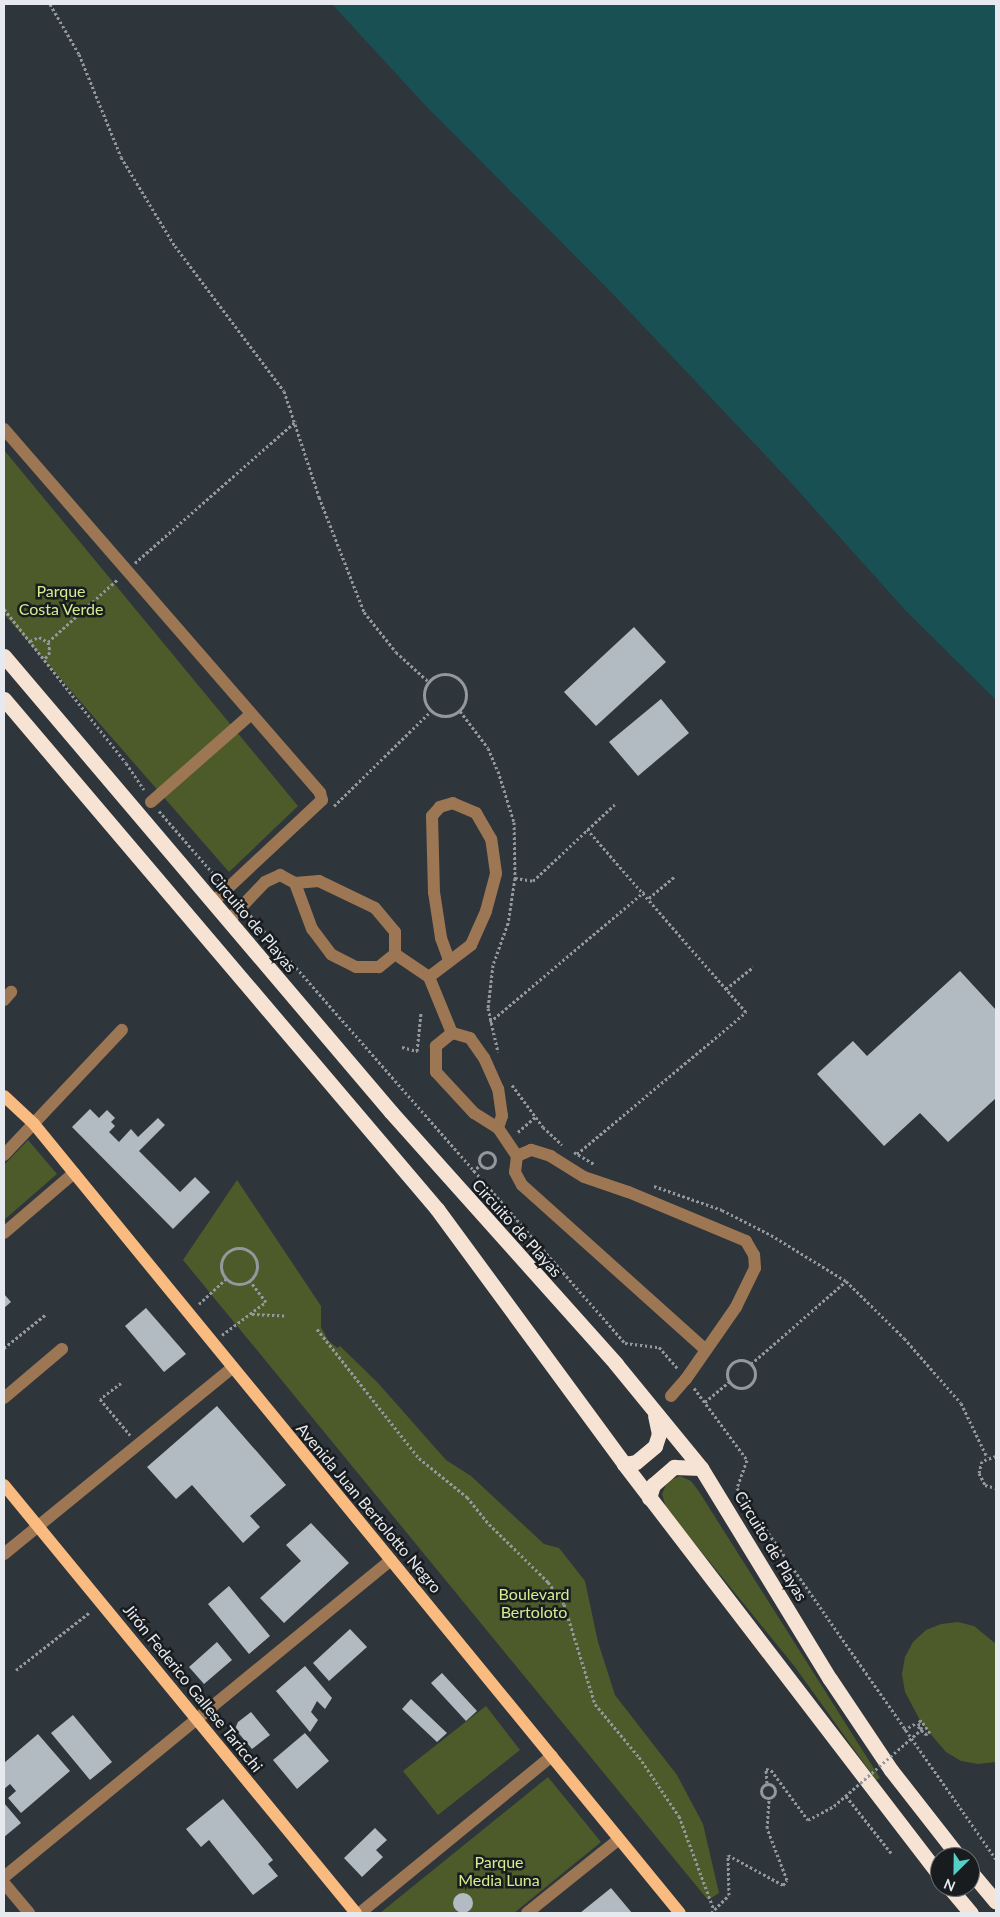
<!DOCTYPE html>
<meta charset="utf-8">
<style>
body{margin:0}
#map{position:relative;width:1000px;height:1917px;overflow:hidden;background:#2e353b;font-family:Lato,sans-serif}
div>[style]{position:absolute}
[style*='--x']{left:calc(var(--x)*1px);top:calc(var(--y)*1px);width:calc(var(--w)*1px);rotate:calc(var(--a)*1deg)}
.green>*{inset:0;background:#4d5a2a}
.water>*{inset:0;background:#195054}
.building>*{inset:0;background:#b3bbc2}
.round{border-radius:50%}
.path>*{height:3px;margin-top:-1.5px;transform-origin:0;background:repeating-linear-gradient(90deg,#93989d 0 2.5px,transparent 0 5px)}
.path>.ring{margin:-1.5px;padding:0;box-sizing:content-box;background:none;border:3px solid #93989d;border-radius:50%}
.minor>*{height:12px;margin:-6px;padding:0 6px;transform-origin:6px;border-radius:6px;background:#9d7653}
.major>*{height:12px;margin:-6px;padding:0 6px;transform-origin:6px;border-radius:6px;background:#fabb80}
.highway>*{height:15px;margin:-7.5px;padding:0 7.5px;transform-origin:7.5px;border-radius:7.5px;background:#f7e3d3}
.path-bridge>*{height:3px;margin-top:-1.5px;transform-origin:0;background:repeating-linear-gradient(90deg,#93989d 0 2.5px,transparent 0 5px)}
span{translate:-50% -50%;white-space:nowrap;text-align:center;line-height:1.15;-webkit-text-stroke:5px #191c1f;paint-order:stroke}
.park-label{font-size:16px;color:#d4ee8f}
.street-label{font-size:16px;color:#e6eaee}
.frame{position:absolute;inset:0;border:5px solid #e6eaee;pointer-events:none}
.north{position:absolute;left:930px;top:1847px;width:50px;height:50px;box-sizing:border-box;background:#191c1f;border:1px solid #6b6e72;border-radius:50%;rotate:203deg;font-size:14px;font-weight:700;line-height:20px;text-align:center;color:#e6eaee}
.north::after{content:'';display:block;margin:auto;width:18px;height:22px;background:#55cec6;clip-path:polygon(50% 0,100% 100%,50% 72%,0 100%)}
</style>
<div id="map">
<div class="green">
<div style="clip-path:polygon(4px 450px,298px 806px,229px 872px,4px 614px)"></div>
<div style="clip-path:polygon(28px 1140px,57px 1174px,4px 1220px,4px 1165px)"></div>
<div style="clip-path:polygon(237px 1180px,321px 1306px,321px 1327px,328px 1340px,337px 1348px,340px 1346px,378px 1383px,446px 1460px,471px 1476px,544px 1544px,559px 1548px,585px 1581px,598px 1642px,615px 1695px,677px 1775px,703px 1824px,719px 1893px,708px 1900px,183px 1260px)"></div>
<div style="clip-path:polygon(680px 1476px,691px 1481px,698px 1490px,880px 1778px,876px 1780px,795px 1667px,666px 1508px,662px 1494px,665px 1487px,668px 1481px)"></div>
<div style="clip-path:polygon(958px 1622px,974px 1626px,996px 1644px,996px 1762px,978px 1764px,961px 1761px,946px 1752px,922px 1724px,905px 1692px,902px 1674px,905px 1657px,913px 1642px,926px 1630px,941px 1624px)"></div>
<div style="clip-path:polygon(486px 1706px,520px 1750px,438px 1815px,403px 1771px)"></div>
<div style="clip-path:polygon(548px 1777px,601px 1842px,514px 1913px,380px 1913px)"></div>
</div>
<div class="water">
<div style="clip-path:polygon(332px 4px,996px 4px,996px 700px,906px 611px,784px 475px,611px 292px,425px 105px)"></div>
</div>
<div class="building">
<div style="clip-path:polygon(634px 627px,666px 662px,596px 726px,564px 692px)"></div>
<div style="clip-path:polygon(661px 699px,689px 733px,638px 776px,609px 742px)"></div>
<div style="clip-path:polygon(960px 971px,996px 1010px,996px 1098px,948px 1142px,920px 1113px,884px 1146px,817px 1074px,853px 1041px,867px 1056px)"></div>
<div style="clip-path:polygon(90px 1109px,99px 1118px,107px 1110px,115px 1118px,111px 1122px,115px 1126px,109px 1132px,119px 1142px,131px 1129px,138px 1137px,158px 1118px,165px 1125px,139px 1151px,180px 1192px,195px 1177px,210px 1192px,173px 1229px,72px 1127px)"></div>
<div style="clip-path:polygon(4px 1294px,11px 1302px,4px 1308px)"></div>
<div style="clip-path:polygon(146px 1308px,186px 1354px,164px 1372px,125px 1326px)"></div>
<div style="clip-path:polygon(217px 1406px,286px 1485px,250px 1516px,260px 1527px,243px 1543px,192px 1485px,176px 1499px,147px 1467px)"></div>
<div style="clip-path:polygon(311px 1523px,349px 1563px,284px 1623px,260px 1598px,301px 1561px,286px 1545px)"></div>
<div style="clip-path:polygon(229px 1586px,270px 1636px,249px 1654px,208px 1604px)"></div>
<div style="clip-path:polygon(350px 1629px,367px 1647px,329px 1681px,313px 1663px)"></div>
<div style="clip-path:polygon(217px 1642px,232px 1660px,204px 1684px,189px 1667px)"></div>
<div style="clip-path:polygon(305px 1666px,332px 1698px,325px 1709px,317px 1701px,311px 1712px,318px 1720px,310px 1732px,276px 1691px)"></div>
<div style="clip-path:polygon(442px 1673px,477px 1711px,466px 1721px,431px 1683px)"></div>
<div style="clip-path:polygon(411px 1699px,447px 1733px,437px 1742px,402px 1709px)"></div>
<div style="clip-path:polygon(251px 1712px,270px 1735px,252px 1749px,235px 1729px,238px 1722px)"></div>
<div style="clip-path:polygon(73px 1715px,112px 1762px,90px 1780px,51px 1733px)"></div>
<div style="clip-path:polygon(305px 1733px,329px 1761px,297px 1789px,273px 1760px)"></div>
<div style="clip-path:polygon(38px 1734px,70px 1771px,21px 1813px,8px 1798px,16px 1791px,10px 1784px,4px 1789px,4px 1763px)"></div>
<div style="clip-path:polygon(223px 1799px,273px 1860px,268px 1864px,278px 1876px,253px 1895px,209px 1840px,201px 1847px,186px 1829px)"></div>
<div style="clip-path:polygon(4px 1803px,21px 1823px,4px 1837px)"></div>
<div style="clip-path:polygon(375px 1828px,387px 1840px,376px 1850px,383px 1857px,362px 1877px,344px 1858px)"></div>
<div style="clip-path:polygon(611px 1888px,632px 1913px,580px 1913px)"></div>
<div class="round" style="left:453px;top:1893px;width:20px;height:20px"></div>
</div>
<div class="path">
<div style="--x:50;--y:4;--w:58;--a:59.9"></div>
<div style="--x:79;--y:54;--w:111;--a:67.8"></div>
<div style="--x:121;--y:157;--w:104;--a:58.8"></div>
<div style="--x:175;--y:246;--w:181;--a:53.1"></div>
<div style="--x:284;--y:391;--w:112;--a:71.7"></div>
<div style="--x:319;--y:497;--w:123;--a:68.6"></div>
<div style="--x:364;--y:612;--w:51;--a:51.3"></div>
<div style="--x:396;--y:652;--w:45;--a:42.3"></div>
<div style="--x:135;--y:563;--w:215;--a:-41.4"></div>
<div style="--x:4;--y:609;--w:196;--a:51.6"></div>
<div style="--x:126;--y:763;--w:32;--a:56"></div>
<div style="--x:30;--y:641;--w:10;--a:-24"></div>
<div style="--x:39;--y:637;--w:10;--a:29"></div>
<div style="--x:48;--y:642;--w:10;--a:79"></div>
<div style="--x:50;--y:652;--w:10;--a:127"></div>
<div style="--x:48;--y:642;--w:94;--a:-42"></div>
<div class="ring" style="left:424px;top:674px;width:39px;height:39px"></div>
<div style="--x:460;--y:711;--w:46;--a:52.9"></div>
<div style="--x:488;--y:748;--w:25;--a:67"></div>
<div style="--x:498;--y:771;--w:53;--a:72.6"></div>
<div style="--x:514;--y:822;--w:56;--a:89"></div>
<div style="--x:515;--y:878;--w:46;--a:98.8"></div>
<div style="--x:508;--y:923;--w:45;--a:109.7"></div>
<div style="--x:493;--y:965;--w:43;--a:96.6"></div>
<div style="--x:488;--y:1008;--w:45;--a:77.2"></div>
<div style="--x:334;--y:806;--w:136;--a:-44.4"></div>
<div style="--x:159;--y:811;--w:91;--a:49"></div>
<div style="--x:515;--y:878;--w:18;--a:9"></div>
<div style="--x:533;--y:881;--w:112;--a:-43.2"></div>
<div style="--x:649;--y:898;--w:34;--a:-40"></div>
<div style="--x:250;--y:915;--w:569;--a:48.78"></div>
<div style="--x:625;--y:1343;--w:34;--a:7"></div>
<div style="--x:659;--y:1347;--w:28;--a:49"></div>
<div style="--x:726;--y:989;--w:35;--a:-39"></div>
<div style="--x:490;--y:1022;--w:202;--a:-40.2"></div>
<div style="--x:402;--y:1047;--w:16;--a:15"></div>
<div style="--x:417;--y:1051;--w:38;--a:-84"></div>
<div style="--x:512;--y:1085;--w:52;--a:53.6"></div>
<div style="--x:543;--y:1127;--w:26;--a:43"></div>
<div style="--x:518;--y:1132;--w:23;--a:-41"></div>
<div class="ring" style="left:479px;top:1152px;width:13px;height:13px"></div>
<div style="--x:574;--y:1152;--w:23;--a:31"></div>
<div style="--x:577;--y:1154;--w:221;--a:-40"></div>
<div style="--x:746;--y:1012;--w:242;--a:-131"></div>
<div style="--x:473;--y:1172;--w:10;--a:-45"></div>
<div style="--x:654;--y:1186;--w:72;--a:19.4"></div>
<div style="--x:722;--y:1210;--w:55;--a:27"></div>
<div style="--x:771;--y:1235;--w:88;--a:31.5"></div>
<div style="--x:846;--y:1281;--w:81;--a:44.5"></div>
<div style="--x:904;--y:1338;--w:86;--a:48.8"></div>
<div style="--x:961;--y:1403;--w:60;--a:64.3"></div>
<div class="ring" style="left:221px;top:1248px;width:33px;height:33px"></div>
<div style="--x:199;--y:1304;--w:37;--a:-43"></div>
<div style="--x:252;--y:1314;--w:35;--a:3"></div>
<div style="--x:317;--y:1329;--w:164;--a:51.7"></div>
<div style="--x:419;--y:1458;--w:62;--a:39.1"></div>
<div style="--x:467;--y:1497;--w:35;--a:51"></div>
<div style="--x:489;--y:1524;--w:83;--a:44.5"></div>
<div style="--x:548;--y:1582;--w:27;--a:54"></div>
<div style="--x:564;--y:1604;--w:105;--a:72.8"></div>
<div style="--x:595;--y:1704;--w:69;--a:50.3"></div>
<div style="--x:639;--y:1757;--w:71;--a:55.9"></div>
<div style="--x:679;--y:1816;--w:100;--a:69.6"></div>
<div style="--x:222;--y:1335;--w:55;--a:-36.9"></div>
<div style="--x:266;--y:1302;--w:26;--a:-127"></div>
<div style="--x:4;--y:1348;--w:53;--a:-38.8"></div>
<div class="ring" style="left:727px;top:1360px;width:25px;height:25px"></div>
<div style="--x:751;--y:1364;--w:126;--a:-41.1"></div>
<div style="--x:121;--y:1383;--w:26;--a:143"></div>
<div style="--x:100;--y:1399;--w:47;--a:50.2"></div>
<div style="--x:694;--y:1388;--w:89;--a:53.6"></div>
<div style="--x:747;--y:1460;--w:30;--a:110"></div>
<div style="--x:737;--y:1488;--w:452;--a:55.1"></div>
<div style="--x:705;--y:1402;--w:31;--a:-40"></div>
<div style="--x:996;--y:1456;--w:15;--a:160"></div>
<div style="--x:982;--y:1461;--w:12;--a:104"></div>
<div style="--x:979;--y:1473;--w:13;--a:63"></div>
<div style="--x:985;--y:1485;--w:11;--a:15"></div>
<div style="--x:16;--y:1670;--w:94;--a:-38.1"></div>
<div style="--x:918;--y:1726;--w:11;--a:49"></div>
<div style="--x:925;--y:1734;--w:5;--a:-11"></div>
<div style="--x:930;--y:1733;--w:16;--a:-125"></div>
<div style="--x:921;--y:1720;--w:4;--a:135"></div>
<div style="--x:918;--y:1723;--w:7;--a:56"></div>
<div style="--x:904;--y:1730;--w:14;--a:-30"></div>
<div style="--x:767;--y:1783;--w:14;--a:-94"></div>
<div style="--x:766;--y:1769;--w:5;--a:11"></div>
<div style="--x:771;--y:1770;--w:62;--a:53.5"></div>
<div style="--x:808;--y:1820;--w:30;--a:-28"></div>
<div class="ring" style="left:761px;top:1784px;width:11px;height:11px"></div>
<div style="--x:846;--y:1796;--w:74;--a:51.6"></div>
<div style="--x:711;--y:1913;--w:25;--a:-45"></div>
<div style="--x:729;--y:1895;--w:40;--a:-91.4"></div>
<div style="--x:728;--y:1855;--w:63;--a:28.6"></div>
<div style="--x:783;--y:1885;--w:6;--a:-51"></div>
<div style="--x:787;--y:1880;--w:56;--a:-111"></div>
<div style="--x:767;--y:1828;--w:30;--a:-86"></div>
</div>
<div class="minor">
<div style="--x:4;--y:429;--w:482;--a:49"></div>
<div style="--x:320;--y:793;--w:7;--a:74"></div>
<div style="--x:322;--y:800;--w:149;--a:136.9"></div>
<div style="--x:151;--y:802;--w:132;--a:-41.3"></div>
<div style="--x:229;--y:920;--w:52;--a:-46.5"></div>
<div style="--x:265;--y:882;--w:17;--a:-25"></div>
<div style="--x:280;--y:875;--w:17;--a:28"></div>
<div style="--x:295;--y:883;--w:24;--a:-5"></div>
<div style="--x:319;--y:881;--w:62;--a:25.7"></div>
<div style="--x:375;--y:908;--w:31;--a:50"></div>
<div style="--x:395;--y:932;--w:22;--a:90"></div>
<div style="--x:395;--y:954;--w:21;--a:141"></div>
<div style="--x:379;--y:967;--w:23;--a:180"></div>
<div style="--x:356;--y:967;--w:28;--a:-153"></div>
<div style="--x:331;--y:954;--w:31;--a:-127"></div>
<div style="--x:312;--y:929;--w:49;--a:-110.3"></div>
<div style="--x:395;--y:954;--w:41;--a:34.1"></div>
<div style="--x:429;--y:977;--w:61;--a:67.7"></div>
<div style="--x:429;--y:977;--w:53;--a:-37.3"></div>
<div style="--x:471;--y:945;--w:37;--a:-66"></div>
<div style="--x:486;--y:911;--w:39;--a:-75"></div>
<div style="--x:496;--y:873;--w:34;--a:-98"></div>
<div style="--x:491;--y:839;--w:30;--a:-120"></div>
<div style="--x:476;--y:813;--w:25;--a:-157"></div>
<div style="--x:453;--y:803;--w:14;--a:163"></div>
<div style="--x:440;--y:807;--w:12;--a:132"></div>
<div style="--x:432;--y:816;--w:76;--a:88.5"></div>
<div style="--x:434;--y:892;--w:47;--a:81.3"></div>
<div style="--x:441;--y:938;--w:23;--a:70"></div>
<div style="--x:4;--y:1000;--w:11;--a:-49"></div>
<div style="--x:498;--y:1128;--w:13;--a:-72"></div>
<div style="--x:502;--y:1116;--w:27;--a:-98"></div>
<div style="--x:498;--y:1089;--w:34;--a:-114"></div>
<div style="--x:484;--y:1058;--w:24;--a:-125"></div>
<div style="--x:470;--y:1038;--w:19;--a:-164"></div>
<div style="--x:452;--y:1033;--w:21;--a:141"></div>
<div style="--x:436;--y:1046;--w:26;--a:90"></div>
<div style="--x:436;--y:1072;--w:56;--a:47.2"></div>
<div style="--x:474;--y:1113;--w:28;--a:32"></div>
<div style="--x:498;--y:1128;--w:34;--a:56"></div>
<div style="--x:4;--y:1155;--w:172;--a:-46.7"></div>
<div style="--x:4;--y:1233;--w:92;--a:-40.6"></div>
<div style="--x:671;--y:1396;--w:23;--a:-49"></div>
<div style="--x:686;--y:1379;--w:88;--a:-55.2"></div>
<div style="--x:736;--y:1307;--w:43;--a:-64"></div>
<div style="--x:755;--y:1268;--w:13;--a:-94"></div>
<div style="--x:754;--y:1255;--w:16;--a:-120"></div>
<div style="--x:746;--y:1241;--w:128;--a:-157.4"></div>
<div style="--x:628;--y:1192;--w:46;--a:-161.2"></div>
<div style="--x:584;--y:1177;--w:39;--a:-148"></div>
<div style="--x:551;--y:1156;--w:21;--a:-163"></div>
<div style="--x:531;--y:1150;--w:15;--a:157"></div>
<div style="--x:517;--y:1156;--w:16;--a:97"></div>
<div style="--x:515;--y:1172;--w:15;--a:62"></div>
<div style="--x:522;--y:1185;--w:247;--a:41.9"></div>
<div style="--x:4;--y:1398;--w:76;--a:-40.2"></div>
<div style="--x:4;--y:1554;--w:294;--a:-39.2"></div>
<div style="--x:4;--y:1877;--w:500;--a:-39.32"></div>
<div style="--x:4;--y:1883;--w:39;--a:50"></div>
<div style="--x:360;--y:1913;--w:248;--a:-39.3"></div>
<div style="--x:527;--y:1913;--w:118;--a:-38.8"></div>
</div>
<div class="major">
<div style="--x:4;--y:1096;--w:41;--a:43"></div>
<div style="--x:34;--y:1124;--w:63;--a:50.8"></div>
<div style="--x:74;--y:1173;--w:956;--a:50.69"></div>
<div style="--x:4;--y:1485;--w:554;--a:50.57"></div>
</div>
<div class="highway">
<div style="--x:4;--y:656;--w:598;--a:49.68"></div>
<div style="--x:391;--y:1112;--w:338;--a:48.2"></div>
<div style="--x:616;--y:1364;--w:134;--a:50.7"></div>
<div style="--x:701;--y:1468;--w:247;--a:58.6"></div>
<div style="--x:830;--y:1679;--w:110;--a:56.2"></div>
<div style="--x:891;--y:1770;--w:110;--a:52"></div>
<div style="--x:4;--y:699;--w:669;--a:49.67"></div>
<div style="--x:437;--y:1209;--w:316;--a:53.7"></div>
<div style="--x:624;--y:1464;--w:519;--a:52.51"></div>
<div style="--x:624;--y:1464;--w:12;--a:-9"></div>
<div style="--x:636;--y:1462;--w:25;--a:-40"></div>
<div style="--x:655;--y:1446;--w:13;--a:-72"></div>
<div style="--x:659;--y:1434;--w:19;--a:-102"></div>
<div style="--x:649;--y:1498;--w:14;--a:-73"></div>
<div style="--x:653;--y:1485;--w:28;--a:-41"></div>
<div style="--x:674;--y:1467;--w:27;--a:2"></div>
<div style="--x:970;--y:1871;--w:40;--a:50"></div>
<div style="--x:949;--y:1887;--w:34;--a:50"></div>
</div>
<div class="path-bridge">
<div style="--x:834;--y:1806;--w:117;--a:-41.2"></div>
</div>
<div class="park-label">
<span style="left:61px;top:600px">Parque<br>Costa Verde</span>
<span style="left:534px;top:1603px">Boulevard<br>Bertoloto</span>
<span style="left:499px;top:1871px">Parque<br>Media Luna</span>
</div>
<div class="street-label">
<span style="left:253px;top:922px;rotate:50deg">Circuito de Playas</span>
<span style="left:517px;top:1228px;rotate:48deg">Circuito de Playas</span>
<span style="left:369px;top:1508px;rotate:50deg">Avenida Juan Bertolotto Negro</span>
<span style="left:771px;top:1546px;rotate:59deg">Circuito de Playas</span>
<span style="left:193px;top:1688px;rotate:51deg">Jirón Federico Gallese Taricchi</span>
</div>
<div class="frame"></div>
<div class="north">N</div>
</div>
